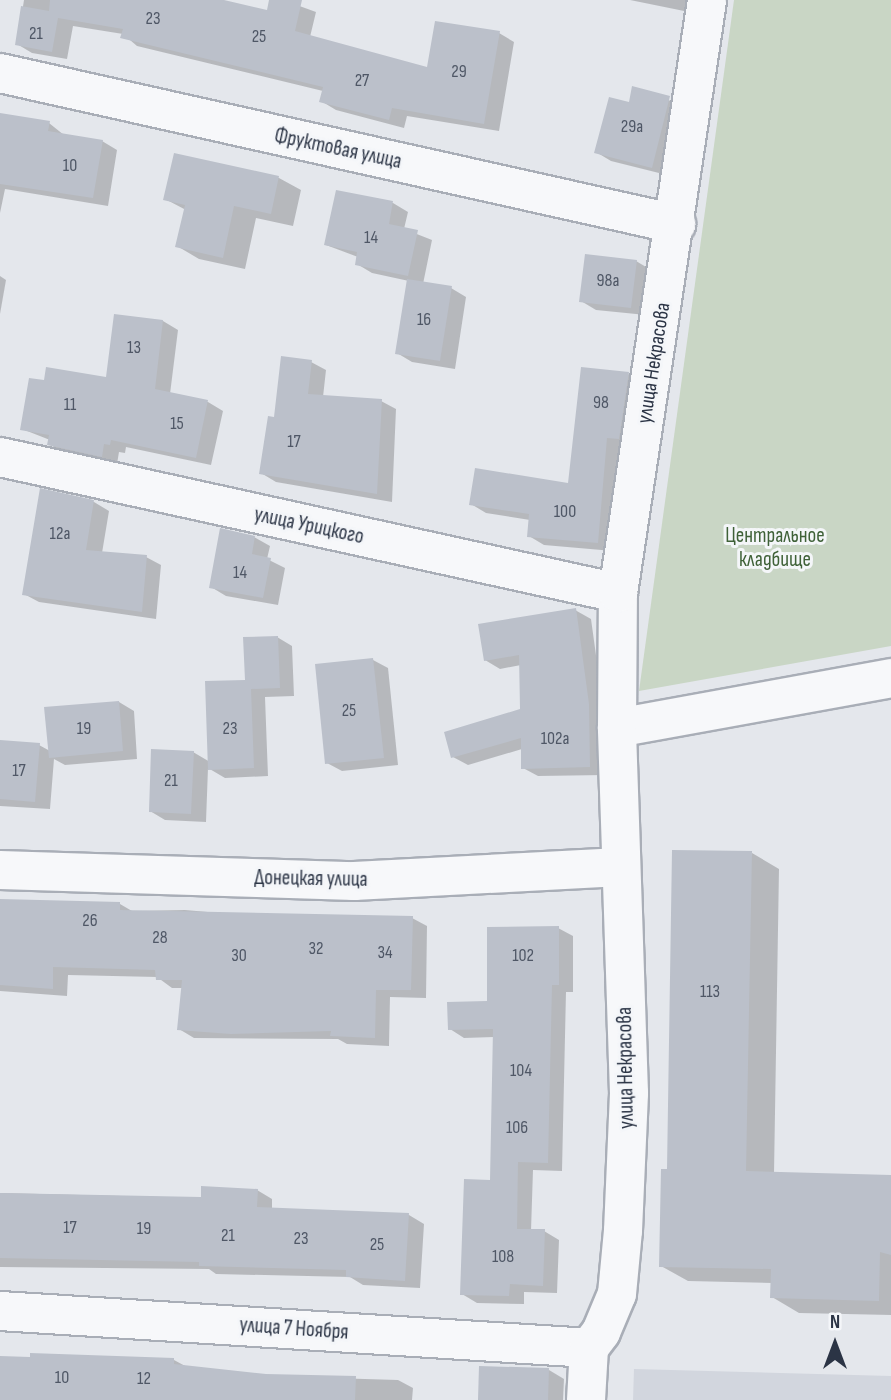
<!DOCTYPE html>
<meta charset="utf-8">
<style>
body{margin:0}
#map{position:relative;width:891px;height:1400px;overflow:hidden;background:#e4e7ec;font-family:"Sofia Sans Condensed",sans-serif}
div>[style]{position:absolute}
[style*='--x']{left:calc(var(--x)*1px);top:calc(var(--y)*1px);width:calc(var(--w)*1px);rotate:calc(var(--a)*1deg)}
.built>*{inset:0;background:#d2d6de}
.green>*{inset:0;background:#c9d6c5}
.shadow>*{inset:0;background:#0003}
.building>*{inset:0;background:#bbc0ca}
.roads{filter:drop-shadow(2px 0 #a9aeb7) drop-shadow(-2px 0 #a9aeb7) drop-shadow(0 2px #a9aeb7) drop-shadow(0 -2px #a9aeb7)}
.minor>*{height:38px;margin:-19px;padding:0 19px;transform-origin:19px;border-radius:19px;background:#f7f8fa}
span{translate:-50% -50%;white-space:nowrap;text-align:center;line-height:1.15;-webkit-text-stroke:6px #f4f6f9;paint-order:stroke}
.number-label{font-size:18px;color:#4f5766}
.number-label span{-webkit-text-stroke-width:0}
.street-label{font-size:21px;color:#2b3445}
.park-label{font-size:21px;color:#3f6138}
.north{position:absolute;left:800px;top:1309px;width:70px;height:70px;-webkit-text-stroke:5px #f4f6f9;paint-order:stroke;rotate:0deg;font-size:19px;font-weight:700;line-height:28px;text-align:center;color:#2b3445}
.north::after{content:'';display:block;margin:auto;width:24px;height:32px;background:#2b3445;clip-path:polygon(50% 0,100% 100%,50% 72%,0 100%)}
</style>
<div id="map">
<div class="built">
<div style="clip-path:polygon(634px 1369px,891px 1376px,891px 1400px,633px 1400px)"></div>
</div>
<div class="green">
<div style="clip-path:polygon(734px 0,891px 0,891px 646px,639px 691px)"></div>
</div>
<div class="shadow">
<div style="clip-path:polygon(24px 0,216px 0,268px 12px,271px 0,283px 0,316px 12px,310px 37px,428px 69px,499px 33px,514px 42px,499px 131px,407px 116px,404px 128px,336px 110px,321px 101px,323px 91px,137px 46px,123px 34px,73px 26px,67px 59px,32px 53px,17px 44px)"></div>
<div style="clip-path:polygon(630px 0,691px 0,689px 12px)"></div>
<div style="clip-path:polygon(634px 88px,685px 106px,667px 175px,611px 161px,596px 152px,630px 104px)"></div>
<div style="clip-path:polygon(0 114px,49px 123px,64px 135px,102px 141px,117px 150px,108px 206px,5px 189px,0 213px)"></div>
<div style="clip-path:polygon(175px 155px,279px 178px,301px 190px,293px 226px,256px 218px,245px 269px,199px 259px,177px 246px,186px 210px,165px 199px)"></div>
<div style="clip-path:polygon(337px 192px,393px 203px,408px 212px,404px 229px,432px 240px,423px 284px,451px 288px,466px 297px,455px 369px,412px 362px,397px 353px,409px 281px,372px 273px,357px 264px,358px 257px,326px 245px)"></div>
<div style="clip-path:polygon(636px 261px,651px 270px,646px 315px,596px 310px,581px 301px)"></div>
<div style="clip-path:polygon(0 276px,6px 280px,0 314px)"></div>
<div style="clip-path:polygon(115px 316px,163px 321px,178px 330px,170px 394px,208px 402px,223px 411px,211px 465px,126px 447px,125px 453px,119px 452px,117px 464px,64px 453px,49px 444px,50px 440px,22px 429px,45px 382px,107px 379px)"></div>
<div style="clip-path:polygon(311px 362px,326px 370px,323px 397px,381px 401px,396px 409px,392px 502px,276px 482px,261px 473px)"></div>
<div style="clip-path:polygon(628px 374px,643px 383px,613px 551px,544px 545px,529px 536px,530px 520px,486px 513px,471px 504px,570px 485px)"></div>
<div style="clip-path:polygon(41px 490px,94px 502px,109px 511px,102px 553px,146px 557px,161px 565px,156px 619px,39px 602px,24px 594px)"></div>
<div style="clip-path:polygon(254px 537px,270px 546px,267px 559px,285px 568px,278px 605px,226px 596px,211px 587px)"></div>
<div style="clip-path:polygon(575px 610px,591px 619px,604px 713px,605px 775px,538px 776px,523px 768px,522px 749px,468px 765px,453px 757px,522px 710px,521px 665px,500px 669px,485px 660px)"></div>
<div style="clip-path:polygon(277px 637px,292px 646px,294px 696px,265px 697px,268px 776px,225px 778px,208px 768px,206px 822px,165px 820px,150px 811px,193px 752px,210px 762px,246px 681px)"></div>
<div style="clip-path:polygon(373px 660px,388px 668px,398px 765px,342px 771px,327px 763px)"></div>
<div style="clip-path:polygon(119px 702px,134px 711px,137px 759px,65px 765px,54px 759px,50px 809px,0 806px,0 742px,39px 745px,50px 751px)"></div>
<div style="clip-path:polygon(752px 853px,779px 869px,774px 1174px,891px 1177px,891px 1315px,799px 1313px,772px 1297px,772px 1283px,688px 1281px,661px 1266px,669px 1171px)"></div>
<div style="clip-path:polygon(0 901px,120px 904px,132px 911px,185px 910px,253px 916px,412px 918px,427px 926px,426px 998px,390px 997px,389px 1046px,347px 1044px,338px 1039px,194px 1038px,179px 1029px,183px 988px,172px 988px,157px 977px,68px 975px,67px 996px,0 991px)"></div>
<div style="clip-path:polygon(558px 928px,573px 936px,573px 992px,566px 992px,562px 1171px,533px 1170px,531px 1231px,544px 1231px,559px 1240px,557px 1293px,524px 1292px,524px 1304px,477px 1303px,462px 1294px,491px 1182px,494px 1037px,464px 1038px,450px 1029px,489px 1003px)"></div>
<div style="clip-path:polygon(257px 1190px,272px 1199px,272px 1210px,409px 1215px,424px 1224px,420px 1288px,363px 1285px,350px 1277px,216px 1274px,209px 1269px,0 1267px,0 1193px,203px 1198px)"></div>
<div style="clip-path:polygon(0 1358px,174px 1360px,187px 1367px,266px 1376px,398px 1380px,413px 1388px,412px 1400px,0 1400px)"></div>
<div style="clip-path:polygon(549px 1370px,564px 1379px,563px 1400px,479px 1400px)"></div>
</div>
<div class="building">
<div style="clip-path:polygon(50px 0,224px 0,267px 10px,269px 0,302px 0,295px 31px,427px 67px,435px 21px,500px 31px,484px 124px,392px 108px,389px 120px,319px 102px,323px 87px,120px 38px,123px 29px,58px 18px,52px 52px,15px 45px,21px 6px,49px 11px)"></div>
<div style="clip-path:polygon(632px 86px,670px 96px,652px 168px,594px 153px,609px 97px,629px 102px)"></div>
<div style="clip-path:polygon(0 113px,50px 121px,48px 131px,103px 140px,93px 198px,0 184px)"></div>
<div style="clip-path:polygon(174px 153px,279px 176px,271px 214px,234px 206px,223px 258px,175px 247px,185px 205px,163px 200px)"></div>
<div style="clip-path:polygon(336px 190px,393px 201px,389px 224px,418px 230px,408px 276px,355px 265px,357px 252px,324px 245px)"></div>
<div style="clip-path:polygon(585px 254px,637px 260px,631px 308px,579px 302px)"></div>
<div style="clip-path:polygon(407px 279px,452px 286px,440px 361px,395px 354px)"></div>
<div style="clip-path:polygon(114px 314px,163px 320px,155px 389px,208px 400px,196px 458px,111px 440px,110px 445px,104px 444px,102px 457px,47px 445px,49px 435px,20px 430px,29px 378px,44px 380px,46px 367px,106px 377px)"></div>
<div style="clip-path:polygon(281px 356px,312px 360px,308px 394px,382px 399px,377px 494px,259px 474px,268px 416px,274px 417px)"></div>
<div style="clip-path:polygon(581px 367px,629px 372px,619px 439px,607px 438px,598px 543px,527px 537px,529px 514px,469px 505px,475px 468px,568px 483px)"></div>
<div style="clip-path:polygon(40px 488px,94px 500px,86px 550px,147px 555px,142px 612px,22px 595px)"></div>
<div style="clip-path:polygon(220px 528px,255px 536px,252px 554px,271px 558px,263px 598px,209px 588px)"></div>
<div style="clip-path:polygon(576px 608px,589px 704px,590px 767px,521px 769px,521px 738px,451px 758px,444px 732px,520px 709px,519px 655px,484px 661px,478px 624px)"></div>
<div style="clip-path:polygon(278px 636px,280px 688px,251px 689px,254px 768px,208px 770px,205px 681px,245px 680px,243px 637px)"></div>
<div style="clip-path:polygon(373px 658px,384px 758px,325px 764px,315px 664px)"></div>
<div style="clip-path:polygon(119px 701px,123px 751px,49px 758px,44px 707px)"></div>
<div style="clip-path:polygon(0 740px,40px 743px,35px 802px,0 799px)"></div>
<div style="clip-path:polygon(151px 749px,194px 751px,191px 814px,149px 812px)"></div>
<div style="clip-path:polygon(672px 850px,752px 851px,746px 1171px,891px 1175px,891px 1255px,880px 1252px,879px 1301px,770px 1298px,771px 1269px,659px 1267px,661px 1169px,667px 1169px)"></div>
<div style="clip-path:polygon(0 899px,120px 902px,120px 910px,413px 916px,411px 990px,376px 990px,375px 1038px,330px 1036px,331px 1031px,231px 1034px,177px 1030px,182px 980px,156px 980px,155px 970px,53px 967px,53px 989px,0 985px)"></div>
<div style="clip-path:polygon(559px 926px,559px 985px,552px 985px,548px 1163px,518px 1162px,517px 1229px,545px 1229px,543px 1286px,510px 1284px,509px 1296px,460px 1295px,464px 1179px,490px 1180px,493px 1029px,448px 1030px,447px 1002px,487px 1001px,487px 927px)"></div>
<div style="clip-path:polygon(201px 1186px,258px 1189px,257px 1207px,409px 1213px,405px 1281px,346px 1277px,346px 1270px,199px 1266px,199px 1262px,0 1258px,0 1193px,201px 1197px)"></div>
<div style="clip-path:polygon(30px 1353px,174px 1358px,174px 1364px,266px 1374px,356px 1376px,355px 1400px,0 1400px,0 1356px,30px 1357px)"></div>
<div style="clip-path:polygon(479px 1366px,549px 1368px,548px 1400px,478px 1400px)"></div>
</div>
<div class="roads">
<div class="minor">
<div style="--x:0;--y:73;--w:693;--a:12.59"></div>
<div style="--x:0;--y:457;--w:633;--a:12.41"></div>
<div style="--x:617;--y:728;--w:279;--a:-10.3"></div>
<div style="--x:0;--y:870;--w:354;--a:1.8"></div>
<div style="--x:354;--y:881;--w:267;--a:-3"></div>
<div style="--x:0;--y:1311;--w:590;--a:3.59"></div>
<div style="--x:586;--y:1400;--w:52;--a:-86.7"></div>
<div style="--x:589;--y:1348;--w:20;--a:-53"></div>
<div style="--x:601;--y:1332;--w:41;--a:-67.2"></div>
<div style="--x:617;--y:1294;--w:63;--a:-84.6"></div>
<div style="--x:623;--y:1231;--w:138;--a:-87.5"></div>
<div style="--x:629;--y:1093;--w:365;--a:-91.9"></div>
<div style="--x:617;--y:728;--w:135;--a:-89.6"></div>
<div style="--x:618;--y:593;--w:600;--a:-81.46"></div>
</div>
</div>
<div class="number-label">
<span style="left:153px;top:19px">23</span>
<span style="left:36px;top:34px">21</span>
<span style="left:259px;top:37px">25</span>
<span style="left:459px;top:72px">29</span>
<span style="left:362px;top:81px">27</span>
<span style="left:632px;top:127px">29а</span>
<span style="left:70px;top:166px">10</span>
<span style="left:371px;top:238px">14</span>
<span style="left:608px;top:281px">98а</span>
<span style="left:424px;top:320px">16</span>
<span style="left:134px;top:348px">13</span>
<span style="left:601px;top:403px">98</span>
<span style="left:70px;top:405px">11</span>
<span style="left:177px;top:424px">15</span>
<span style="left:294px;top:442px">17</span>
<span style="left:565px;top:512px">100</span>
<span style="left:60px;top:534px">12а</span>
<span style="left:240px;top:573px">14</span>
<span style="left:349px;top:711px">25</span>
<span style="left:84px;top:729px">19</span>
<span style="left:230px;top:729px">23</span>
<span style="left:555px;top:739px">102а</span>
<span style="left:19px;top:771px">17</span>
<span style="left:171px;top:781px">21</span>
<span style="left:90px;top:921px">26</span>
<span style="left:160px;top:938px">28</span>
<span style="left:316px;top:949px">32</span>
<span style="left:385px;top:953px">34</span>
<span style="left:239px;top:956px">30</span>
<span style="left:523px;top:956px">102</span>
<span style="left:710px;top:992px">113</span>
<span style="left:521px;top:1071px">104</span>
<span style="left:517px;top:1128px">106</span>
<span style="left:70px;top:1228px">17</span>
<span style="left:144px;top:1229px">19</span>
<span style="left:228px;top:1236px">21</span>
<span style="left:301px;top:1239px">23</span>
<span style="left:377px;top:1245px">25</span>
<span style="left:503px;top:1257px">108</span>
<span style="left:62px;top:1378px">10</span>
<span style="left:144px;top:1379px">12</span>
</div>
<div class="street-label">
<span style="left:338px;top:149px;rotate:12deg">Фруктовая улица</span>
<span style="left:654px;top:363px;rotate:-81deg">улица Некрасова</span>
<span style="left:309px;top:526px;rotate:12deg">улица Урицкого</span>
<span style="left:311px;top:879px;rotate:1deg">Донецкая улица</span>
<span style="left:626px;top:1068px;rotate:-91deg">улица Некрасова</span>
<span style="left:294px;top:1329px;rotate:4deg">улица 7 Ноября</span>
</div>
<div class="park-label">
<span style="left:775px;top:548px">Центральное<br>кладбище</span>
</div>
<div class="north">N</div>
</div>
